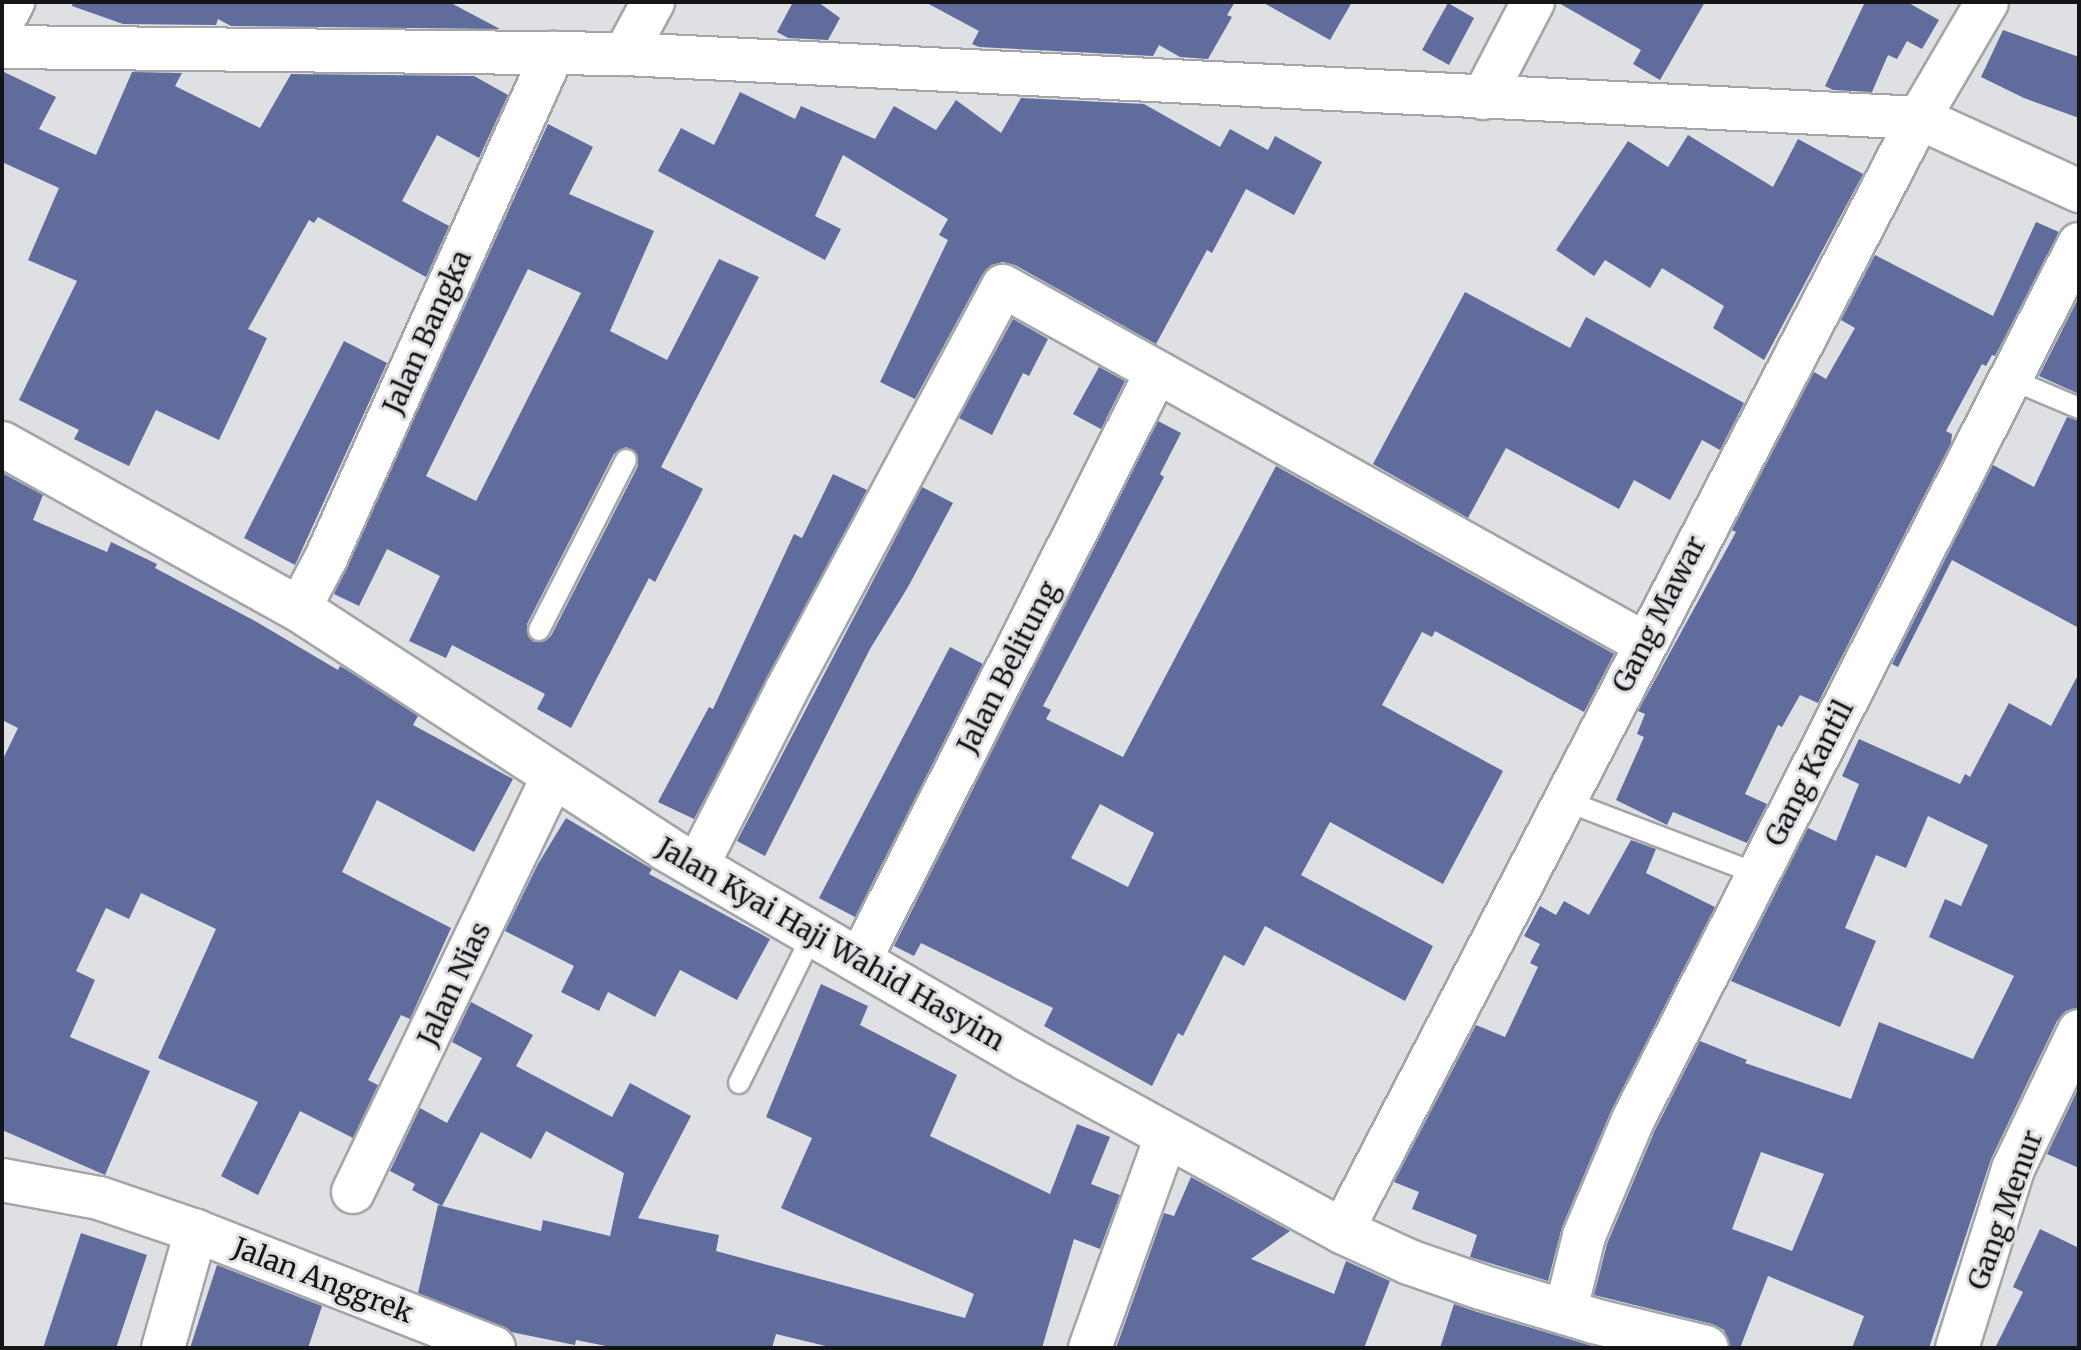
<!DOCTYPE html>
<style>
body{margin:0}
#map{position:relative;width:2081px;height:1350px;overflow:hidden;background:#dfe0e4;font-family:Merriweather,serif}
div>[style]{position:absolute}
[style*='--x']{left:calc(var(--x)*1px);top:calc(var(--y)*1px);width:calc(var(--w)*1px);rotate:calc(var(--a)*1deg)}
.building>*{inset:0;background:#5f6c9c}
.roads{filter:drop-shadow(2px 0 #a4a5a8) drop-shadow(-2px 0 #a4a5a8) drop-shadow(0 2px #a4a5a8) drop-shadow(0 -2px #a4a5a8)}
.service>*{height:20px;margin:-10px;padding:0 10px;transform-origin:10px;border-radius:10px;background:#fff}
.minor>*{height:42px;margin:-21px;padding:0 21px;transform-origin:21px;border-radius:21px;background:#fff}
.secondary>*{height:44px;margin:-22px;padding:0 22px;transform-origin:22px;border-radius:22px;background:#fff}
span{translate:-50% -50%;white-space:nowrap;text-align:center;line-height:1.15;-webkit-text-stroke:6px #dfe0e4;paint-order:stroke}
.street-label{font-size:28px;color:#141516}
.frame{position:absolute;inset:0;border:4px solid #141516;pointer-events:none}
</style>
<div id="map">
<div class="building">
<div style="clip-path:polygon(73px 2px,449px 2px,500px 29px,231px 26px,218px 19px,216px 25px,123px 24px,72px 6px)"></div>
<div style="clip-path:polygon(793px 2px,818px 2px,840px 18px,828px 40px,788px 38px,777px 32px)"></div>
<div style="clip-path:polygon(925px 2px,1235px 2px,1227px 15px,1232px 17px,1208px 59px,1180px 57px,1159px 45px,1153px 56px,979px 47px,972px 44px,979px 31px)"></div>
<div style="clip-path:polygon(1262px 2px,1352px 2px,1330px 40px)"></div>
<div style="clip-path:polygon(1557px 2px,1705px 2px,1660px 80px,1633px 64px,1641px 50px)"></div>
<div style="clip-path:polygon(1865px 2px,1907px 2px,1939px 20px,1922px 49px,1907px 41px,1897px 59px,1888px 55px,1872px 92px,1833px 90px,1825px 86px)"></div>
<div style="clip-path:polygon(1448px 3px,1474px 18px,1449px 65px,1422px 50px)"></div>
<div style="clip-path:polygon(2003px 30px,2079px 57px,2079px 118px,2024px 98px,1981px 77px)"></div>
<div style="clip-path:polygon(2px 71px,56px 97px,39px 129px,96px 155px,132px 72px,182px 73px,175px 86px,260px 128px,291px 74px,474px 76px,508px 95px,479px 158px,437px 135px,402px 201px,449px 226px,426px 277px,318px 217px,314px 223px,309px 220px,248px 329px,267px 338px,219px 440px,156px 410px,129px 466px,74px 439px,79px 430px,19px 400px,77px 281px,28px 260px,59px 188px,2px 162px)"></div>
<div style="clip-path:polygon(740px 92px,795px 119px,801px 106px,875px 139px,894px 106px,936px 130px,956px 100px,1001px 133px,1021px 98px,1144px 104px,1220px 147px,1230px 129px,1268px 150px,1275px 136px,1322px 162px,1294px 215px,1246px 189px,1212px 253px,1207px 250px,1156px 344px,1015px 265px,1003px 262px,991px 265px,982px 275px,915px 399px,880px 382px,948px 240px,939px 235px,948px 219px,843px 155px,815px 216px,841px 229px,825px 260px,658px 171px,681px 128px,714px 145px)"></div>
<div style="clip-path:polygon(evenodd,548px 124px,593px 147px,569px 194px,654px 231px,610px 331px,667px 360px,719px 259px,759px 277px,661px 467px,703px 489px,655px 582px,649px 578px,571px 728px,537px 709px,545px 694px,452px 645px,446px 658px,409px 641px,440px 576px,387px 549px,359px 606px,334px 594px,548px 124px,528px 269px,581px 293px,476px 501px,426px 476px,528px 269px,548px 124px,626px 447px,637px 454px,638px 466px,551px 636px,545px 641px,534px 642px,528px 636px,527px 624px,614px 454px,626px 447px)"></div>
<div style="clip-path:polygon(1688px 135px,1773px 187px,1798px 139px,1863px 174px,1764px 360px,1713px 328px,1724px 306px,1662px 268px,1650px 288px,1605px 260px,1594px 276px,1556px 250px,1628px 141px,1668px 167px)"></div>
<div style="clip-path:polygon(2036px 222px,2059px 232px,1995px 356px,1992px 355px,1986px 366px,1982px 364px,1946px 431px,1952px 434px,1951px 443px,1818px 703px,1800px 695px,1782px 727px,1778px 725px,1745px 794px,1767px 804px,1747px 843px,1673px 812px,1667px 825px,1616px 800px,1644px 737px,1637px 734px,1645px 714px,1638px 711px,1736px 532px,1732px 530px,1814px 372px,1826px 379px,1855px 328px,1841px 320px,1875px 255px,1993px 316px)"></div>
<div style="clip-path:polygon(1465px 292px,1570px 348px,1586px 317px,1744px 403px,1720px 450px,1702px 440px,1670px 500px,1634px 480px,1619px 509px,1506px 448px,1468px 518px,1373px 464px)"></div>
<div style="clip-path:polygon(2079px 297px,2079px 394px,2039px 376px)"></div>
<div style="clip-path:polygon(1013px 319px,1048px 339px,1029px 376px,1023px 373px,992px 435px,959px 418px)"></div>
<div style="clip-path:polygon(344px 341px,387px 363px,295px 565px,244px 538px)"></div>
<div style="clip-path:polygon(1099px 367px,1125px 381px,1101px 429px,1073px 414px)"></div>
<div style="clip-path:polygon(2067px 417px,2079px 421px,2079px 628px,1952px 560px,1898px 667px,1892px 664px,1993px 465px,2034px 487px)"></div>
<div style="clip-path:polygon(evenodd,1158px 421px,1181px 433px,1160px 474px,1164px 477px,1043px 706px,1051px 710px,1046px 719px,1123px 757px,1276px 466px,1614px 654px,1584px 712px,1435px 631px,1432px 637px,1422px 632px,1382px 705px,1503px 771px,1443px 884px,1330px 822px,1301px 875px,1433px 946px,1405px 1001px,1265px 926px,1244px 966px,1224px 955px,1183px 1036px,1178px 1033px,1152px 1086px,1044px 1026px,1053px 1008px,921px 943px,914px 956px,894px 946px,1158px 421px,1100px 804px,1154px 833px,1128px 887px,1071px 858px,1100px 804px)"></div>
<div style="clip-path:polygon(2px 473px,43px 495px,33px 520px,107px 552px,111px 542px,157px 564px,155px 568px,255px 621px,338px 670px,340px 666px,347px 670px,418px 716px,413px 725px,513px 779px,474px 852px,377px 800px,342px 872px,451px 928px,410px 1019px,401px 1015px,368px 1080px,378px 1085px,353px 1138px,300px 1111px,258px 1195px,221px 1176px,258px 1102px,158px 1058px,216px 929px,141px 893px,129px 919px,106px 908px,76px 971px,95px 980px,70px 1037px,150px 1071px,105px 1175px,2px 1130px,2px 761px,18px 728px,2px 720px)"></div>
<div style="clip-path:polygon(833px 474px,867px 490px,694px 819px,658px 802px,709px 707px,713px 709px,794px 534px,802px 538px)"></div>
<div style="clip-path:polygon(922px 487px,953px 503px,908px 587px,870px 649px,765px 856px,737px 841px)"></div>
<div style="clip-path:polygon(950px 647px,983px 664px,855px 917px,819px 898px)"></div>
<div style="clip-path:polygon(evenodd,2079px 673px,2079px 1007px,2066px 1011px,2057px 1021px,1991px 1159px,1929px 1348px,1852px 1348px,1864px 1316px,1768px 1276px,1740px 1348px,1730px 1348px,1724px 1330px,1712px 1324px,1594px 1295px,1607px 1244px,1655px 1130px,1700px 1041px,1747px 1060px,1745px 1063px,1851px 1099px,1879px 1022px,1973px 1059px,2014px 976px,1929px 937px,1945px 899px,1961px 906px,1988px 845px,1928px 816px,1906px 868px,1876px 855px,1845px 928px,1876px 941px,1840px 1027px,1731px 981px,1808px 828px,1836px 841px,1859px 784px,1842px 776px,1859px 739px,1960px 784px,1965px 774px,1970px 777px,2009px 703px,2051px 726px,2079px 673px,1761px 1152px,1824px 1174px,1792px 1251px,1732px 1229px,1761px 1152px)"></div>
<div style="clip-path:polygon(566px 818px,652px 869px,649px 874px,770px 939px,737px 1000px,680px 970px,655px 1017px,608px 992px,599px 1011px,561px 992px,574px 966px,505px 931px,538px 864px)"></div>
<div style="clip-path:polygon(1631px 840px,1656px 849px,1646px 873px,1715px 907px,1611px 1111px,1562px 1227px,1548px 1281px,1470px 1257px,1477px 1235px,1412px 1209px,1419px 1192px,1394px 1182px,1476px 1025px,1505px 1037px,1538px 967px,1530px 963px,1540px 944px,1524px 936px,1540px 906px,1556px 915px,1564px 901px,1589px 915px)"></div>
<div style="clip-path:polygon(evenodd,821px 984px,868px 1006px,860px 1025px,957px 1075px,930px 1136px,1050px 1194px,1077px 1124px,1110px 1137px,1091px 1184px,1120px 1195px,1100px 1249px,1074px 1239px,1042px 1348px,834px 1348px,776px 1334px,772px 1348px,616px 1348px,576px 1340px,575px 1345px,511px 1332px,418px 1293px,438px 1205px,442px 1206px,412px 1190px,415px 1184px,390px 1171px,420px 1108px,447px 1123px,482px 1058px,452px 1042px,471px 1002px,533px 1035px,516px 1066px,612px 1117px,630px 1083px,691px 1116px,638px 1218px,719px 1235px,716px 1251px,965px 1318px,974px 1294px,781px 1208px,812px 1138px,766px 1117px,821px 984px,546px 1131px,624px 1173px,610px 1236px,543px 1220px,541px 1231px,442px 1206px,481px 1132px,531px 1159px,546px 1131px)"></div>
<div style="clip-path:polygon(2079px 1087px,2079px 1168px,2047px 1154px)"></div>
<div style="clip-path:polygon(1191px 1177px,1290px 1231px,1251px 1259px,1334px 1294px,1346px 1261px,1390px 1281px,1364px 1348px,1116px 1348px,1164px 1213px,1174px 1216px)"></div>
<div style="clip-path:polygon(2040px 1229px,2079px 1248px,2079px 1348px,1995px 1348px,2023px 1292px,2013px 1287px)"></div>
<div style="clip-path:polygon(81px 1233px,147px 1255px,116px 1348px,43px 1348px)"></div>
<div style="clip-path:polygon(217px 1265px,322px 1306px,308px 1348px,190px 1348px)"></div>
<div style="clip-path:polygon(1454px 1304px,1474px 1311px,1599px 1348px,1440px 1348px)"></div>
</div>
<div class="roads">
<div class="service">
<div style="--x:2008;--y:378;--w:77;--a:22.9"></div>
<div style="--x:539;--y:630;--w:191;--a:-62.9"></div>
<div style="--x:1563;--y:800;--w:209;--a:20.8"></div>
<div style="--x:739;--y:1083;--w:166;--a:-63.6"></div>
</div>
<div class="minor">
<div style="--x:2;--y:23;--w:24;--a:-62"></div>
<div style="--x:2;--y:47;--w:623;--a:0.64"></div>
<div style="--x:625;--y:54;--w:1296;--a:2.83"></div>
<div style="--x:1919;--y:118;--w:176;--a:24.5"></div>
<div style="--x:625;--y:54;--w:59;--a:-61.7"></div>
<div style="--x:1483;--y:98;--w:108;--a:-62.5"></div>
<div style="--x:299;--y:609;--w:58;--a:-62.1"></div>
<div style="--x:326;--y:558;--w:554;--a:-65.8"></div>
<div style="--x:697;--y:866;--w:196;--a:-63"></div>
<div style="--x:786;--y:691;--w:459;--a:-61.8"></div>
<div style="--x:1003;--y:286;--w:734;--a:29.12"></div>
<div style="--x:860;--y:960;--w:657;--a:-63.24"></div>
<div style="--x:2;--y:1180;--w:99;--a:10.5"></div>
<div style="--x:99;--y:1198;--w:102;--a:18.8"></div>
<div style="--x:196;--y:1231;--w:320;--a:21.4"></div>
<div style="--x:353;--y:1192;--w:463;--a:-64.3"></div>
<div style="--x:1342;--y:1231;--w:1254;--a:-62.6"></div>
<div style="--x:1919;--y:118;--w:134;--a:-59.6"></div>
<div style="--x:1565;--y:1313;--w:79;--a:-76.1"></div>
<div style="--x:1584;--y:1236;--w:126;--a:-67.1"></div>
<div style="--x:1633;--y:1120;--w:983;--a:-63.02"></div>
<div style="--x:163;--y:1348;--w:122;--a:-74.2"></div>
<div style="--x:1090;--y:1348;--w:227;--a:-70.2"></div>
<div style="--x:1957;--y:1348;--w:188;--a:-72.6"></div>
<div style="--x:2013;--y:1169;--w:153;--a:-64.4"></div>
</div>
<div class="secondary">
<div style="--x:2;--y:444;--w:340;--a:29.1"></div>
<div style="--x:299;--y:609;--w:437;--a:33.1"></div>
<div style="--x:665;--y:848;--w:420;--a:30.2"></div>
<div style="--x:1028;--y:1059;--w:358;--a:28.7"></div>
<div style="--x:1342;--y:1231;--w:74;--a:24.8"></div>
<div style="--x:1409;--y:1262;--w:76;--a:19.1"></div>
<div style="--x:1481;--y:1287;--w:118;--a:16.7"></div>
<div style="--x:1594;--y:1321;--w:115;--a:13.6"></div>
</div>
</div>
<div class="street-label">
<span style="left:427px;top:332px;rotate:-66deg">Jalan Bangka</span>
<span style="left:1659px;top:614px;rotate:-63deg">Gang Mawar</span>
<span style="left:1008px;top:667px;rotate:-63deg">Jalan Belitung</span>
<span style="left:1809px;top:773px;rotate:-63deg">Gang Kantil</span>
<span style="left:831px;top:944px;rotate:30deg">Jalan Kyai Haji Wahid Hasyim</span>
<span style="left:454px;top:984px;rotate:-65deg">Jalan Nias</span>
<span style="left:2005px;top:1210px;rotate:-70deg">Gang Menur</span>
<span style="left:323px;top:1280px;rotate:21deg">Jalan Anggrek</span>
</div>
<div class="frame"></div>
</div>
